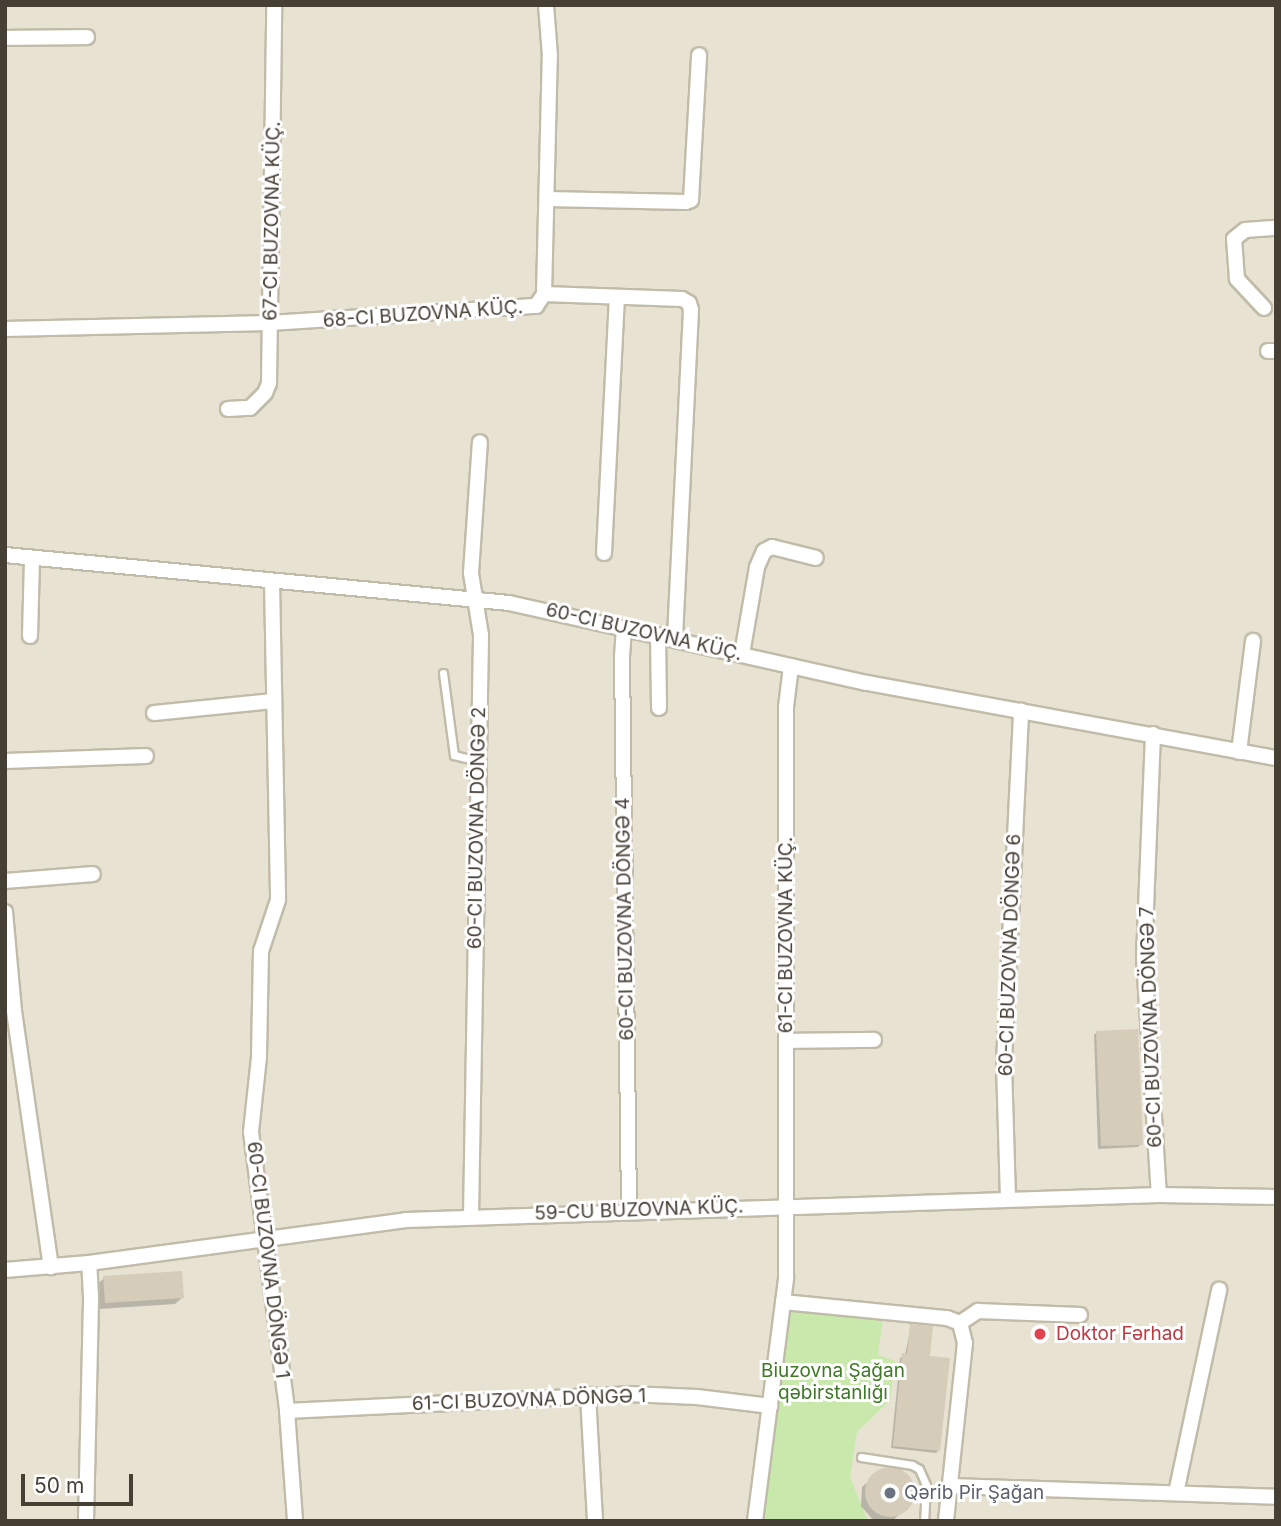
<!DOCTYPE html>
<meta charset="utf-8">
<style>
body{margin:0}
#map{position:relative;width:1281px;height:1526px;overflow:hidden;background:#f3efe4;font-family:Inter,sans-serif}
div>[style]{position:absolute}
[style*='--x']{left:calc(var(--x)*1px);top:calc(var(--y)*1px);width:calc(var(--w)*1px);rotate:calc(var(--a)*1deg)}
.residential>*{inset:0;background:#e7e2d2}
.green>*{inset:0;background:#c8e9ab}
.shadow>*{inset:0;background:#0003}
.building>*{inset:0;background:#d5ccb9}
.round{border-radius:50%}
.roads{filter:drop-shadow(2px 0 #c1bba9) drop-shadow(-2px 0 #c1bba9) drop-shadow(0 2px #c1bba9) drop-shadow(0 -2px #c1bba9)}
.lane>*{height:7px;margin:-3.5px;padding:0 3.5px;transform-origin:3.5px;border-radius:3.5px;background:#fff}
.street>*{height:14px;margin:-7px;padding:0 7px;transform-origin:7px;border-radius:7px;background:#fff}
.dots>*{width:19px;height:19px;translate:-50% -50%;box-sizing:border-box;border:4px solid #fff;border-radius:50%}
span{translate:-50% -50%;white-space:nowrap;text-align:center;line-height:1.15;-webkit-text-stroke:6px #fff;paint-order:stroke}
.street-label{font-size:19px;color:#453f34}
.health-label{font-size:19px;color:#be3a42}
.left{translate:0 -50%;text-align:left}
.park-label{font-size:19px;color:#3f7925}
.worship-label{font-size:19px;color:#5b616d}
.frame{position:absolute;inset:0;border:7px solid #453f34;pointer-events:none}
.scale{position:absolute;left:21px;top:1474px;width:112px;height:32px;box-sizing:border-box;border:4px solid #453f34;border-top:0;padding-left:9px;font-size:21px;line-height:24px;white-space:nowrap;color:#453f34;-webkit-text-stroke:5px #fff;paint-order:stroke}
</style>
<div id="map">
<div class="residential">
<div style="clip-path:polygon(5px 5px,1276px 5px,1276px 1521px,5px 1521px)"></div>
</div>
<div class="green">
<div style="clip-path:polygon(791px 1312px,883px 1319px,878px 1355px,895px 1361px,890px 1400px,857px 1432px,850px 1477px,868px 1521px,761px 1521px)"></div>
</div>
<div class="shadow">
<div style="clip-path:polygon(1097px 1032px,1141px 1144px,1138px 1147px,1098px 1149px,1094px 1035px)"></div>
<div style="clip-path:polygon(104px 1278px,182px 1298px,175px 1304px,99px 1309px,97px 1285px)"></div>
<div style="clip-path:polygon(911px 1326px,928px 1358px,939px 1450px,936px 1453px,891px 1448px,900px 1358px,905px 1355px)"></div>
<div style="clip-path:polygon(882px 1470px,901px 1471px,913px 1485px,911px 1504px,892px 1521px,873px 1520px,861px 1506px,862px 1487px)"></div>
</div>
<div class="building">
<div style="clip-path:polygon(1138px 1029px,1143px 1145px,1101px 1146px,1096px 1031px)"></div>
<div style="clip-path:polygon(182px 1271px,184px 1298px,105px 1303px,103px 1276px)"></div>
<div style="clip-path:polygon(910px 1324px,933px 1326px,930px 1356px,950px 1358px,940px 1451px,893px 1446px,902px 1353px,907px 1354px)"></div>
<div class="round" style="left:865px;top:1467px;width:50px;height:50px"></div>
</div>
<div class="roads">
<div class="lane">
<div style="--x:443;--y:673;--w:83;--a:82.4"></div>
<div style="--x:454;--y:755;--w:25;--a:14"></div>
<div style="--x:861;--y:1457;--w:52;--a:8.9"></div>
<div style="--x:912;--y:1465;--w:8;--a:30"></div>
<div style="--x:919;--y:1469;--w:17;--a:66"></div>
<div style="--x:926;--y:1485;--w:36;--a:93"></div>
</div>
<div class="street">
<div style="--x:5;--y:38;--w:82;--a:-0.7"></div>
<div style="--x:547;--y:199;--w:139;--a:1.2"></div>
<div style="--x:686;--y:202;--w:5;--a:-22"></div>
<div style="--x:691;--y:200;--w:145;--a:-86.8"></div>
<div style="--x:544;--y:294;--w:138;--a:2.1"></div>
<div style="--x:682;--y:299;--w:8;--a:30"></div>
<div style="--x:689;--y:303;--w:7;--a:74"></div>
<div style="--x:691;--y:310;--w:329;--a:92.8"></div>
<div style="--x:1264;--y:308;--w:40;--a:-133"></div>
<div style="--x:1237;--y:279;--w:40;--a:-94.3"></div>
<div style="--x:1234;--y:239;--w:14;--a:-39"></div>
<div style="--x:1245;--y:230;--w:31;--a:-4"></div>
<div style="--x:5;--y:329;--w:265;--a:-1.3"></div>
<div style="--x:270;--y:323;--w:267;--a:-3.7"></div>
<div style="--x:536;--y:306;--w:14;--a:-56"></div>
<div style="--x:544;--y:294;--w:238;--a:-88.6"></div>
<div style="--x:550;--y:56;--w:51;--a:-94.5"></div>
<div style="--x:1268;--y:351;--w:8;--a:0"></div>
<div style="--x:228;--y:409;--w:22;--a:-3"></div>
<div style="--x:250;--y:408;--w:21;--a:-45"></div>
<div style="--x:265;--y:393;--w:11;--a:-68"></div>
<div style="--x:269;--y:383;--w:378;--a:-89.2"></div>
<div style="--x:604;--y:553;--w:256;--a:-87.1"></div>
<div style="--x:5;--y:555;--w:506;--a:5.44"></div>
<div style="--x:509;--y:603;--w:367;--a:12.6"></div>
<div style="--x:867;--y:683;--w:416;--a:10.4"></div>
<div style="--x:272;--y:582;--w:318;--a:88.9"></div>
<div style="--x:278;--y:900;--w:54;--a:108.4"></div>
<div style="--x:261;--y:951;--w:106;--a:91.1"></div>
<div style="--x:259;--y:1057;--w:75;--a:96.1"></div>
<div style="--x:251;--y:1132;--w:281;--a:82.6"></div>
<div style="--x:287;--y:1411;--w:110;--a:85.8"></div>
<div style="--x:624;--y:628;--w:30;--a:94"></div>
<div style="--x:622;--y:658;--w:553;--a:89.27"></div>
<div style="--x:658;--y:635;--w:73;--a:89.2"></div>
<div style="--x:30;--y:636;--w:78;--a:-88.5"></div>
<div style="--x:742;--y:654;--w:88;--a:-80.2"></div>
<div style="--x:757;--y:567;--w:17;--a:-66"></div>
<div style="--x:764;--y:551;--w:9;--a:-27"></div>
<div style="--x:772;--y:547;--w:45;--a:14"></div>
<div style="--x:154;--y:713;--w:120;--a:-5.8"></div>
<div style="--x:1153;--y:734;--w:224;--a:92.3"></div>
<div style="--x:1144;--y:958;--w:237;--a:86.4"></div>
<div style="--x:1239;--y:752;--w:112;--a:-82.8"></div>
<div style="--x:5;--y:761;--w:141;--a:-2"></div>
<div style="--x:5;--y:881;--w:88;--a:-4.5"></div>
<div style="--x:5;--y:912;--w:99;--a:84.8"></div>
<div style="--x:14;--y:1011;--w:259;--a:81.8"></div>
<div style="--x:786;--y:1041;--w:88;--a:-0.7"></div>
<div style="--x:1008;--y:1199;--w:137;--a:-91.7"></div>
<div style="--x:1004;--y:1062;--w:352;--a:-87.2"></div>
<div style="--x:471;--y:1216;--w:581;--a:-89.01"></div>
<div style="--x:481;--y:635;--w:63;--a:-99.2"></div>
<div style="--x:471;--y:573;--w:131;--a:-86.1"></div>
<div style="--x:5;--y:1270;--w:84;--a:-4.8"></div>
<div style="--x:89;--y:1263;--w:320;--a:-7.7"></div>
<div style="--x:406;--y:1220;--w:753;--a:-1.9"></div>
<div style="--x:1159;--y:1195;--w:117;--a:1"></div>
<div style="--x:783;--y:1302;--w:165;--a:5.6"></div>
<div style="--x:947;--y:1318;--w:14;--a:21"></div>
<div style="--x:960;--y:1323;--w:21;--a:76"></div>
<div style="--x:965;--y:1343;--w:179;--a:96.1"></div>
<div style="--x:960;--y:1323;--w:22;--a:-34"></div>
<div style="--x:978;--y:1311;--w:102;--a:2.2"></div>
<div style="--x:588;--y:1395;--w:126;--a:86.8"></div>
<div style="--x:287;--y:1411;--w:342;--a:-2.8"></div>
<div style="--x:629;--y:1394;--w:68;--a:2.5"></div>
<div style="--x:697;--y:1397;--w:74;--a:7"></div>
<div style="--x:950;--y:1486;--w:326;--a:1.9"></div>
<div style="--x:1176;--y:1493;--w:208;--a:-78"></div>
<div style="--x:86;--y:1521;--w:224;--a:-88.7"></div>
<div style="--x:91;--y:1297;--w:34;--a:-93"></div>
<div style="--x:755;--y:1521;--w:245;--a:-82.7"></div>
<div style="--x:786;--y:1278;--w:571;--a:-90"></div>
<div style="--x:786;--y:707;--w:41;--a:-83"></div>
</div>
</div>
<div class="dots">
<div style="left:1040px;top:1334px;background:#e0444e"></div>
<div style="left:890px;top:1493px;background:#6b7280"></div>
</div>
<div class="street-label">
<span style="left:272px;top:221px;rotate:-89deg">67-CI BUZOVNA KÜÇ.</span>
<span style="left:423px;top:314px;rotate:-4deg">68-CI BUZOVNA KÜÇ.</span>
<span style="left:644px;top:632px;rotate:13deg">60-CI BUZOVNA KÜÇ.</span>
<span style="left:477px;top:828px;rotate:-89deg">60-CI BUZOVNA DÖNGƏ 2</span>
<span style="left:625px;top:919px;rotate:-91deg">60-CI BUZOVNA DÖNGƏ 4</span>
<span style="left:786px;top:935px;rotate:-90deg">61-CI BUZOVNA KÜÇ.</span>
<span style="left:1010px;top:955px;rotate:-88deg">60-CI BUZOVNA DÖNGƏ 6</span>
<span style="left:1151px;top:1027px;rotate:-92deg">60-CI BUZOVNA DÖNGƏ 7</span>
<span style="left:639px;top:1210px;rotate:-2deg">59-CU BUZOVNA KÜÇ.</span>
<span style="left:268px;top:1260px;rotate:83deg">60-CI BUZOVNA DÖNGƏ 1</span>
<span style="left:529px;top:1400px;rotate:-2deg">61-CI BUZOVNA DÖNGƏ 1</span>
</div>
<div class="health-label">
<span class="left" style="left:1056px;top:1334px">Doktor Fərhad</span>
</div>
<div class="park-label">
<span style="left:833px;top:1382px">Biuzovna Şağan<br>qəbirstanlığı</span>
</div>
<div class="worship-label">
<span class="left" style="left:904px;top:1493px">Qərib Pir Şağan</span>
</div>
<div class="frame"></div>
<div class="scale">50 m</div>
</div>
